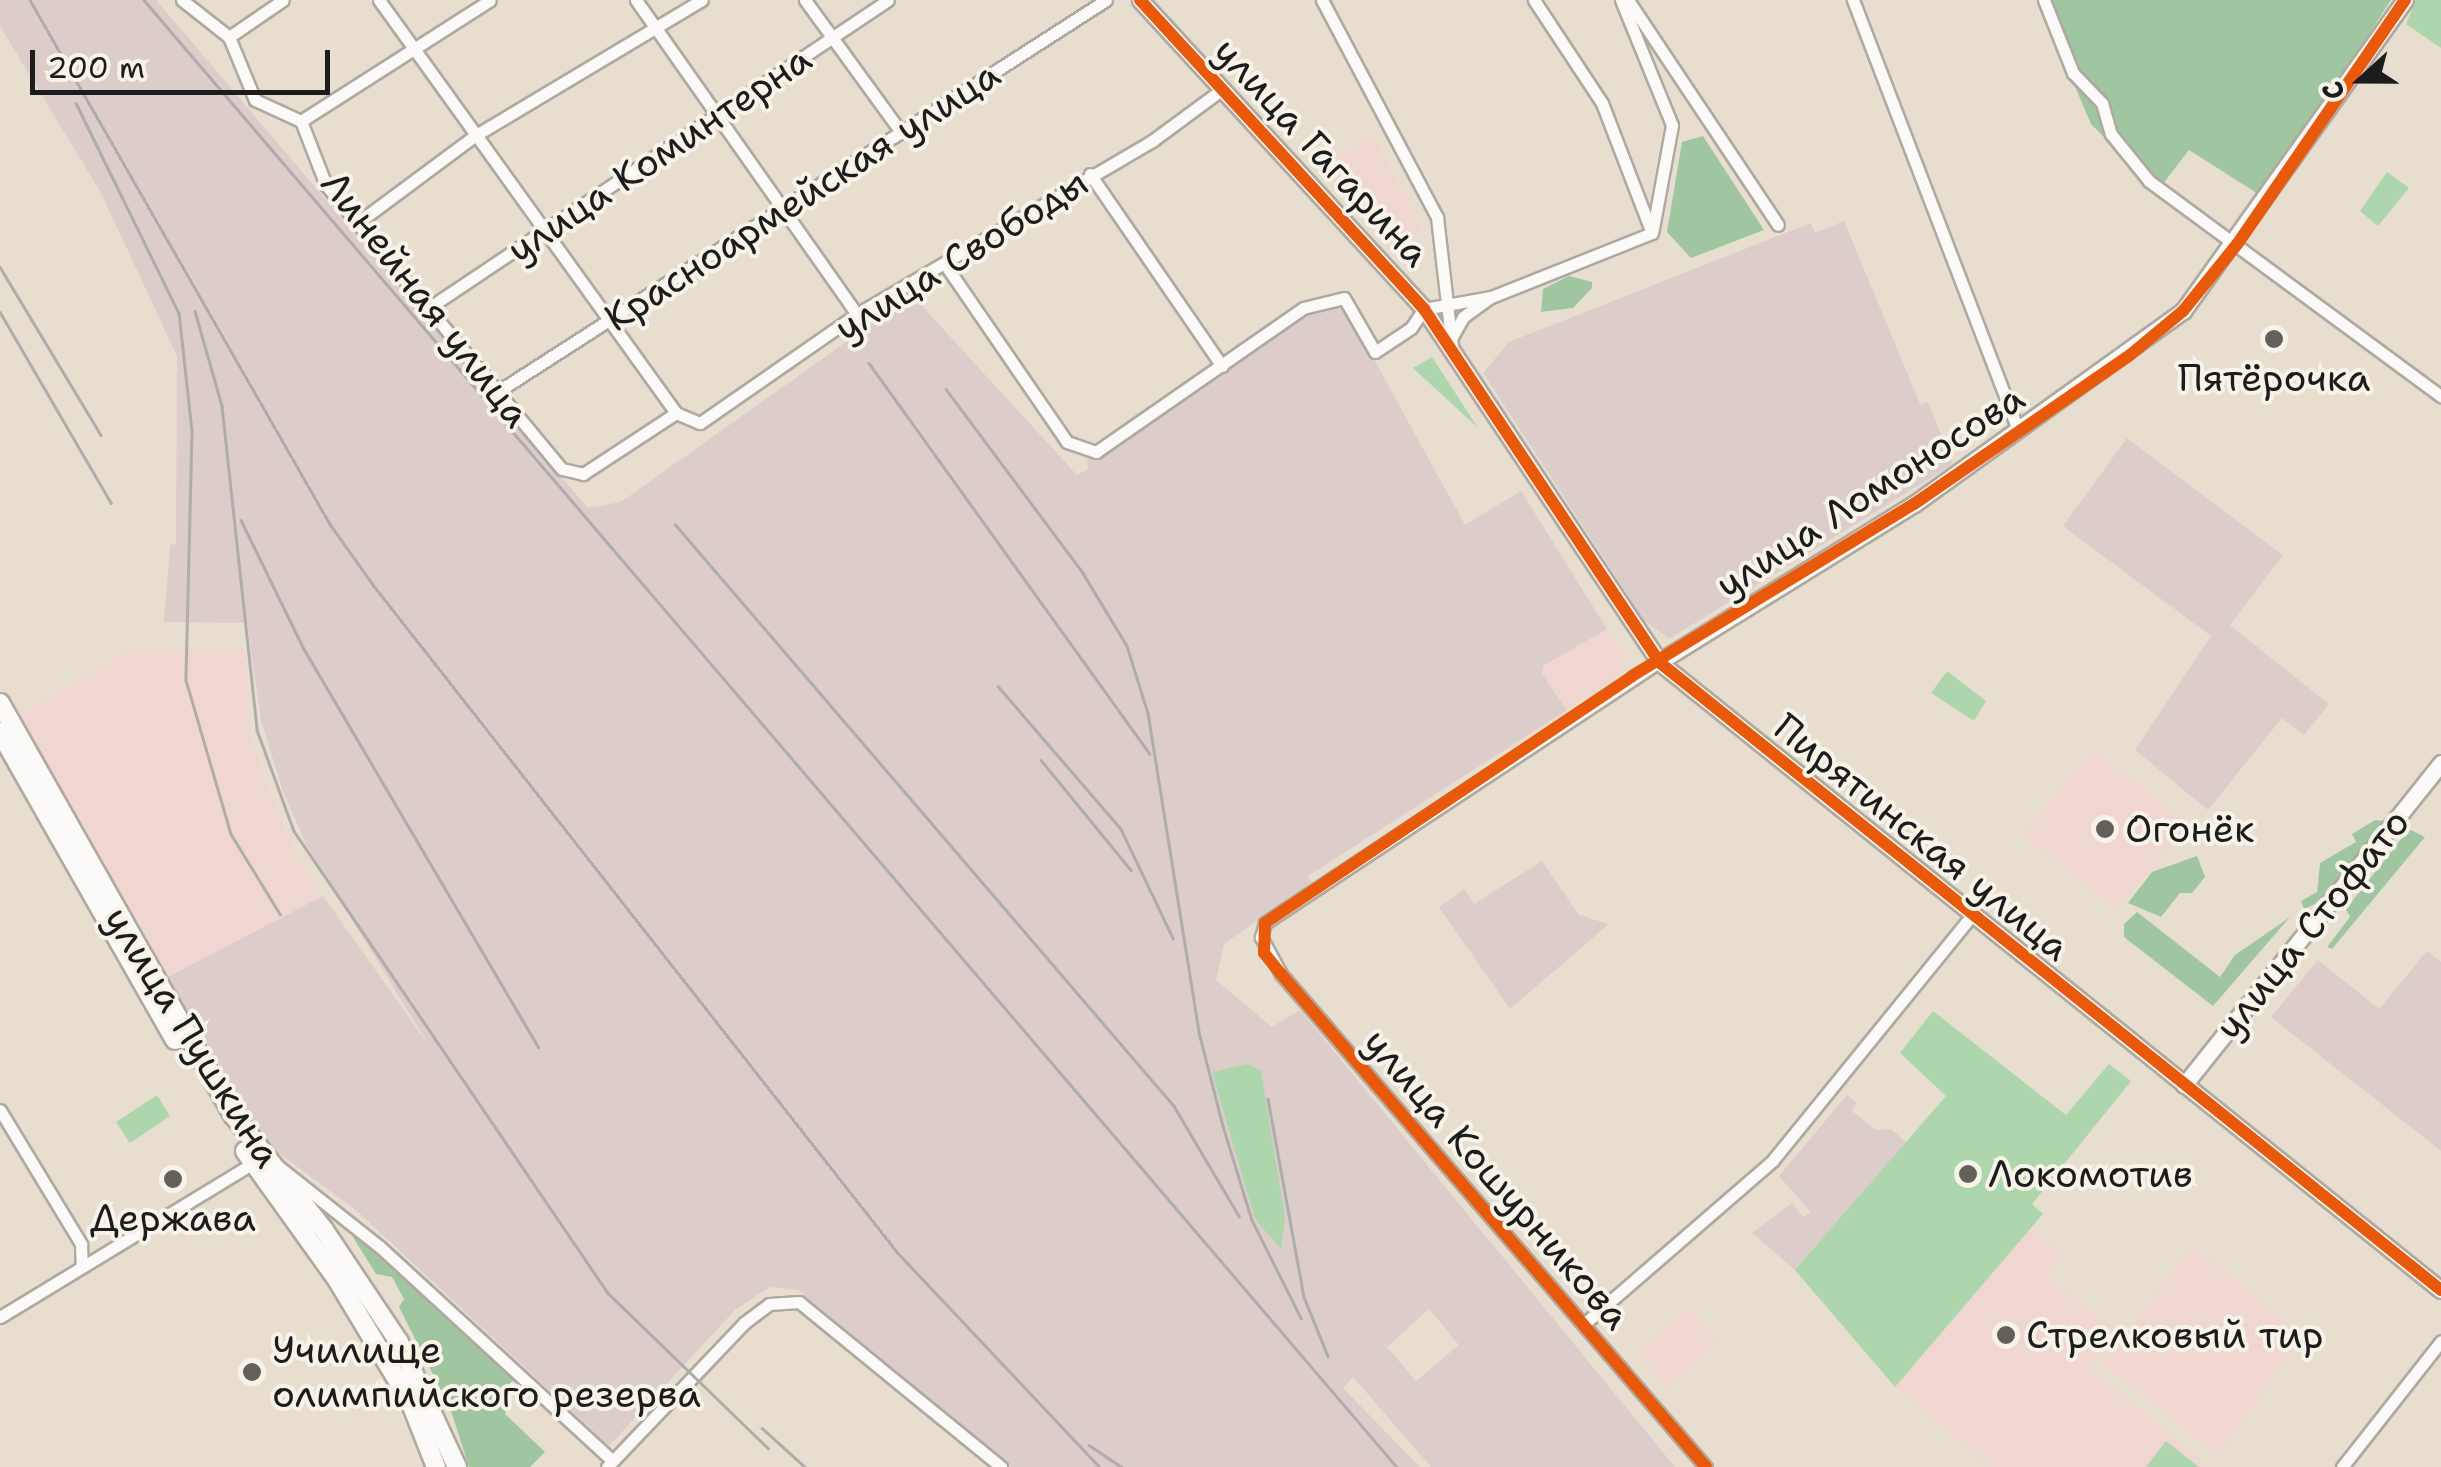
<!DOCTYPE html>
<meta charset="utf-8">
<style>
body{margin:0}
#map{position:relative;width:2441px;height:1467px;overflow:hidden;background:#e8ded0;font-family:"Shantell Sans",sans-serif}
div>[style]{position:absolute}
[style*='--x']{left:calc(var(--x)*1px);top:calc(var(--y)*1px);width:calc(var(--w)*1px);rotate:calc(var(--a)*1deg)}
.built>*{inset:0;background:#f0d6d0}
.industrial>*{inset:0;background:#dcccca}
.green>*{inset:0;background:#add6ad}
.forest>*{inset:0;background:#a0c6a1}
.roads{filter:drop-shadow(2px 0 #afa9a0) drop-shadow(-2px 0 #afa9a0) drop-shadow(0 2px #afa9a0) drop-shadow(0 -2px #afa9a0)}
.street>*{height:11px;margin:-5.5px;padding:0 5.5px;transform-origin:5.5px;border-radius:5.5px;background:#fcfaf8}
.secondary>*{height:15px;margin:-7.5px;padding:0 7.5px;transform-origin:7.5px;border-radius:7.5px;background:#fcfaf8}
.primary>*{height:18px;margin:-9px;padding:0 9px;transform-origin:9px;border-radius:9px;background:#fcfaf8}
.rail>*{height:2.5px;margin:-1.25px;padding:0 1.25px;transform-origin:1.25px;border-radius:1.25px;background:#aeadab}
.cycleway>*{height:12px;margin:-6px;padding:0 6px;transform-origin:6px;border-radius:6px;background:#e8590c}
.dots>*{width:28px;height:28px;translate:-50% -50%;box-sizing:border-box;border:5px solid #f7f3e8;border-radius:50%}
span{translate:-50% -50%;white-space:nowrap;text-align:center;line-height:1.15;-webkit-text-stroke:8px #f7f3e8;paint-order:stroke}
.street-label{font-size:38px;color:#1c1c1c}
.poi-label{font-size:38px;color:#1c1c1c}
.left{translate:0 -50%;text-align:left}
.north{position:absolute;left:2311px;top:30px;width:100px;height:100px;-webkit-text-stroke:8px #f7f3e8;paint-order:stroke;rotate:249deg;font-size:28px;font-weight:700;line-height:40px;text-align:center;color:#1c1c1c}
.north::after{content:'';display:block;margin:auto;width:35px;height:45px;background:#1c1c1c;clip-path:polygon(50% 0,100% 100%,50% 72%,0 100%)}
.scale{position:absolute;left:30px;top:50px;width:300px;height:45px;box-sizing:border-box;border:5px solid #1c1c1c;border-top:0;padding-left:12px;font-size:30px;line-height:35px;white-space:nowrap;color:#1c1c1c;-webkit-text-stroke:8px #f7f3e8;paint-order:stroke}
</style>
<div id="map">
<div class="built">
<div style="clip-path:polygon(1374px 136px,1423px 230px,1394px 245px,1323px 164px)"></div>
<div style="clip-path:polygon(1607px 629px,1624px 653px,1622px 673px,1567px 710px,1541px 674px,1543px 666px)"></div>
<div style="clip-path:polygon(134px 647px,247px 650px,249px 726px,259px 765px,297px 858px,323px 896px,164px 979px,14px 719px)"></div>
<div style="clip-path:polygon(2093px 748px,2186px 823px,2117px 910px,2023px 835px)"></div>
<div style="clip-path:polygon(2031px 1228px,2064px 1255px,2047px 1276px,2117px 1332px,2090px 1368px,2209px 1467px,1991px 1467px,1895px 1387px)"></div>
<div style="clip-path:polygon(2193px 1246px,2303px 1335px,2219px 1456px,2102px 1363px)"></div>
<div style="clip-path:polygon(1689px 1309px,1717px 1343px,1668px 1390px,1636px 1352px)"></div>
</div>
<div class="industrial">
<div style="clip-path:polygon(evenodd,0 0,156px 0,588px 508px,621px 502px,912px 295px,1077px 475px,1088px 469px,1087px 460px,1305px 312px,1342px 301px,1465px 525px,1521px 491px,1607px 629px,1543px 666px,1542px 674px,1567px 710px,1308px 876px,1312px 882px,1224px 944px,1216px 980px,1272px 1027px,1300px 1010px,1675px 1467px,1431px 1467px,1353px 1377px,1343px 1388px,1420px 1467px,1011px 1467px,798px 1290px,770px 1287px,735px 1310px,609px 1446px,358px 1212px,257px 1137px,164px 979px,323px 896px,430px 1047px,307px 846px,283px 792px,261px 720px,247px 623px,164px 622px,170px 545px,176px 544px,177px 356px,101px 193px,0 26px,0 0,1429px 1309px,1459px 1345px,1416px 1381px,1387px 1347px,1429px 1309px)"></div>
<div style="clip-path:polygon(1844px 221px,1920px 404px,1928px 402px,1953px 464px,1669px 639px,1645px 621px,1483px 373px,1509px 342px,1811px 223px,1815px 233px)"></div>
<div style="clip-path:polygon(2127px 438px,2283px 555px,2230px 625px,2329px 704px,2304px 735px,2282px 718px,2208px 810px,2135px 750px,2211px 636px,2063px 526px)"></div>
<div style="clip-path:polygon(1542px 861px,1579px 915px,1609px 924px,1510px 1009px,1439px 907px,1464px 889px,1474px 904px)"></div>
<div style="clip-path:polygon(2427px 951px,2441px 962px,2441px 1151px,2271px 1017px,2318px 960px,2379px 1009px)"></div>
<div style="clip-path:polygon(1847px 1095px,1857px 1103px,1852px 1111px,1876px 1130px,1891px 1129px,1907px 1143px,1795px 1270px,1752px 1233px,1792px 1203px,1803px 1217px,1811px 1212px,1779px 1176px)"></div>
</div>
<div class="green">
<div style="clip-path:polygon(2416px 0,2441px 0,2441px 48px,2406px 24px)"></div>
<div style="clip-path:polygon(2387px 172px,2409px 188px,2378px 226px,2360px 211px)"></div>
<div style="clip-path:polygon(1432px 357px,1478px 428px,1413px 368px)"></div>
<div style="clip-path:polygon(1947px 671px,1986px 701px,1974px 721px,1931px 693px)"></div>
<div style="clip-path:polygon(1933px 1011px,2066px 1115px,2109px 1064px,2131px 1081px,2032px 1204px,2043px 1214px,1895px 1387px,1795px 1270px,1946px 1096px,1900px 1053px)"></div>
<div style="clip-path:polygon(1247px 1064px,1261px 1071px,1285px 1217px,1281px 1249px,1255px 1219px,1212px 1072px)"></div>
<div style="clip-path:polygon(157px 1095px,170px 1116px,130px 1143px,116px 1122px)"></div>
<div style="clip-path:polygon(2166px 1441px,2199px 1467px,2146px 1467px)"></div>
</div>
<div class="forest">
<div style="clip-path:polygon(2038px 0,2391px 0,2263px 197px,2189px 150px,2162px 185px,2105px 138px,2091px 124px)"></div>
<div style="clip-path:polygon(1703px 136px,1764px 230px,1691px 258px,1667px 232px,1682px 142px)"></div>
<div style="clip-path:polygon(1569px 276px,1592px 282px,1592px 288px,1573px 308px,1541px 312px,1543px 289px)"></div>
<div style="clip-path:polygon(2375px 820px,2384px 821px,2324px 900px,2304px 909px,2301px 901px,2317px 892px,2320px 863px,2356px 842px,2352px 834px)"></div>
<div style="clip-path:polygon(2409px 829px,2425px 837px,2332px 949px,2327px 947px,2350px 917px,2346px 909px)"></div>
<div style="clip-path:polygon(2197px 856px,2205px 877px,2192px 893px,2180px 893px,2161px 917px,2128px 903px,2152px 872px)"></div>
<div style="clip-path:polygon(2137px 912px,2220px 977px,2235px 955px,2290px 917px,2213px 1006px,2124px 937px,2124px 924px)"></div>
<div style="clip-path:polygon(346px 1226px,514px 1377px,505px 1414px,545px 1452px,530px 1467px,469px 1467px,450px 1408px,399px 1307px,404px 1299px,392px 1277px,376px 1274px)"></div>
</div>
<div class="roads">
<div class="street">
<div style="--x:182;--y:0;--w:60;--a:38.2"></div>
<div style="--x:229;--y:37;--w:68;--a:67.6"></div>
<div style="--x:255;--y:100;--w:51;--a:24.5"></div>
<div style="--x:301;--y:121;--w:69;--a:68.7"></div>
<div style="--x:326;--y:185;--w:369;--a:50.3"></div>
<div style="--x:562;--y:469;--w:22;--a:13"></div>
<div style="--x:583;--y:474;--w:111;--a:-33.3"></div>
<div style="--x:379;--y:0;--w:509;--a:54.28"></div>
<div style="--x:676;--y:413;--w:26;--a:23"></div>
<div style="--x:700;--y:423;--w:191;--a:-34.8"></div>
<div style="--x:857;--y:314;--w:342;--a:-30.4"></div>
<div style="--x:1152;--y:141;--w:89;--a:-36.4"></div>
<div style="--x:636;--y:0;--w:384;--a:54.9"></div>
<div style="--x:805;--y:0;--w:163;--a:54"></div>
<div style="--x:1322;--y:0;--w:246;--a:62.1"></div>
<div style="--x:1437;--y:217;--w:130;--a:83.4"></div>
<div style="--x:1534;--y:0;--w:123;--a:56.6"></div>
<div style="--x:1602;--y:103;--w:139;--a:69"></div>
<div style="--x:1621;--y:0;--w:135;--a:67.8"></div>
<div style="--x:1672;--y:125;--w:106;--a:100.4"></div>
<div style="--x:1628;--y:0;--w:270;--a:56.3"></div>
<div style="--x:1853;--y:0;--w:460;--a:69"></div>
<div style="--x:2044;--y:0;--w:79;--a:68.3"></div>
<div style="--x:2073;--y:73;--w:42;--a:46"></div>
<div style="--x:2102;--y:103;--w:32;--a:74"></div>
<div style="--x:2111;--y:134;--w:60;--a:51"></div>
<div style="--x:2149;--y:181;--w:363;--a:36.4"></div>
<div style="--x:229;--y:37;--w:65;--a:-34.4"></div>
<div style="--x:301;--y:121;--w:224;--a:-32.6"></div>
<div style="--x:1090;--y:174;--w:233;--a:55.5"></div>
<div style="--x:360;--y:221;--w:144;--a:-36.6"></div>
<div style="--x:476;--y:135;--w:263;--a:-30.9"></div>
<div style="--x:944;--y:263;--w:217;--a:55.5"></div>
<div style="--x:1067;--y:442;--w:31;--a:19"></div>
<div style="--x:1096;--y:452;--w:252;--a:-34.8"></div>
<div style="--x:1303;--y:308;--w:42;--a:-13.7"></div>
<div style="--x:1344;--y:298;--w:62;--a:60.1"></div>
<div style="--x:1375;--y:352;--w:43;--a:-33.7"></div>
<div style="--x:1411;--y:328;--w:23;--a:-56"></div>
<div style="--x:1424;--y:309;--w:68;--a:-10.2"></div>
<div style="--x:430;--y:307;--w:551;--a:-33.83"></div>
<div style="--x:1452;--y:337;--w:23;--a:-61"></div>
<div style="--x:1463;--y:317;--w:34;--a:-36"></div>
<div style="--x:1491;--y:297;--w:173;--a:-21.7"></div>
<div style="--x:497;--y:392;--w:724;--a:-32.77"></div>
<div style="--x:1659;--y:662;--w:473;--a:146.5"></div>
<div style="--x:1265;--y:923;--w:15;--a:106"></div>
<div style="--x:1261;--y:937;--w:42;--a:61.6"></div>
<div style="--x:1281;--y:974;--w:651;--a:49.24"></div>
<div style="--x:0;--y:1110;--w:157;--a:58.8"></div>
<div style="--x:81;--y:1244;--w:23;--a:88"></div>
<div style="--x:278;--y:1166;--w:130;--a:38.5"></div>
<div style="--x:380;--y:1247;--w:316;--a:42.6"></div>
<div style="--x:0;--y:1317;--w:301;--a:-31.3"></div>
<div style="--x:1584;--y:1324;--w:250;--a:-40.9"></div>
<div style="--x:1773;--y:1160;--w:316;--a:-50.9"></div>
<div style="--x:607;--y:1467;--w:199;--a:-46.4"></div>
<div style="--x:744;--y:1323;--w:31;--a:-37"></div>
<div style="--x:769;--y:1304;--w:30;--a:-4"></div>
<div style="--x:799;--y:1302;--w:261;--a:39.2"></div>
<div style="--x:2342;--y:1467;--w:160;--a:-51.8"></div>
</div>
<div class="secondary">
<div style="--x:1140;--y:0;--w:420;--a:47.4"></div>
<div style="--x:1424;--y:309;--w:424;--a:56.3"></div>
<div style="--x:1659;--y:662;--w:1003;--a:38.77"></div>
<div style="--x:1659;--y:662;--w:300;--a:-31.8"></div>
<div style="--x:1914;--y:504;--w:331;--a:-35.7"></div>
<div style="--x:2183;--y:311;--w:382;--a:-54.5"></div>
<div style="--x:2184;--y:1085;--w:412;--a:-51.4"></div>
</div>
<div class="primary">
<div style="--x:0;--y:703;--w:475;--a:60.5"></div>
<div style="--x:234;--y:1116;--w:145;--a:51.7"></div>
<div style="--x:324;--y:1230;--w:135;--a:56.2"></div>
<div style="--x:399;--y:1342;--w:138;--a:65.1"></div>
<div style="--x:0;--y:732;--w:354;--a:60.4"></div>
<div style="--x:245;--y:1151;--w:160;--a:54.4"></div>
<div style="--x:338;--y:1281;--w:140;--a:59"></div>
<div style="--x:410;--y:1401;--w:71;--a:68.5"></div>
</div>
</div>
<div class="rail">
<div style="--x:30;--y:0;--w:604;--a:60.21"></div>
<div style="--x:330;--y:524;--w:76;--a:54.6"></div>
<div style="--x:374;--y:586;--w:848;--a:51.85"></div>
<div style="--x:898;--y:1253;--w:294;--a:46.7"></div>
<div style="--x:144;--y:0;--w:1929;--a:49.5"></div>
<div style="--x:76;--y:103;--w:234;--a:63.9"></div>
<div style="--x:179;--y:313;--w:119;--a:83.7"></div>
<div style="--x:192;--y:431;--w:249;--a:91.4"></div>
<div style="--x:186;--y:680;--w:160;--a:73.7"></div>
<div style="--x:231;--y:834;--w:94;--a:58.5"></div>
<div style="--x:0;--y:267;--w:196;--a:59"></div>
<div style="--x:195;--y:311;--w:99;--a:74.1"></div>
<div style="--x:222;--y:406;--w:326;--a:83.8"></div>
<div style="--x:257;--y:730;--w:108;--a:69.9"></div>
<div style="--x:294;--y:831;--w:559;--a:55.8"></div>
<div style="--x:608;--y:1293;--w:223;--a:44.1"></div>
<div style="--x:0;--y:312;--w:221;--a:59.8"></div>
<div style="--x:869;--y:363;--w:481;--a:54.3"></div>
<div style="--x:946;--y:389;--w:229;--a:53.3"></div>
<div style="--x:1083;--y:573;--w:85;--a:58.9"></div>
<div style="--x:1127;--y:646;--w:70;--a:72.6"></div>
<div style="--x:1148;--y:713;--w:327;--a:80.9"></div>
<div style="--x:1200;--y:1036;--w:93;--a:75.7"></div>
<div style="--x:1223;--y:1126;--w:98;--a:72.9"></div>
<div style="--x:1252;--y:1220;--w:110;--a:63.4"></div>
<div style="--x:241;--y:520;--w:144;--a:64"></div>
<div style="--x:304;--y:649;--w:462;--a:59.5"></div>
<div style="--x:675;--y:524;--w:767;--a:49.39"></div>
<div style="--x:1174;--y:1106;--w:128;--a:59.4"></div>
<div style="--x:998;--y:686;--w:189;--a:49.3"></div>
<div style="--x:1121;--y:829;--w:121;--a:64.5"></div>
<div style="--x:1041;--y:760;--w:142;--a:50.7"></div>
<div style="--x:1268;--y:1099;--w:201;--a:79.7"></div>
<div style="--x:1304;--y:1297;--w:64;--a:67.9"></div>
<div style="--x:762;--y:1428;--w:58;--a:42.2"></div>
<div style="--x:1089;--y:1445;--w:40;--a:34"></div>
</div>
<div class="cycleway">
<div style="--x:1140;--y:0;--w:420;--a:47.4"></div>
<div style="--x:1424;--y:309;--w:424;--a:56.3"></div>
<div style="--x:1659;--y:662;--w:1003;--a:38.77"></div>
<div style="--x:1706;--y:1467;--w:651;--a:-130.76"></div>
<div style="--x:1281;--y:974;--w:27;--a:-129"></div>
<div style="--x:1264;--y:953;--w:30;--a:-88"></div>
<div style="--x:1265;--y:923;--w:442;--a:-33.9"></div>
<div style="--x:1632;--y:676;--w:330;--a:-31.4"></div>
<div style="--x:1914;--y:504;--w:262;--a:-34.6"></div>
<div style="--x:2130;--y:355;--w:69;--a:-39.7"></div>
<div style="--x:2183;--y:311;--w:87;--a:-51"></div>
<div style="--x:2238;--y:243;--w:295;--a:-55.5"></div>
</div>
<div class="dots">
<div style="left:2274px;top:339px;background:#63605b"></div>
<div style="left:2105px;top:829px;background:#63605b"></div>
<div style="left:1968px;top:1174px;background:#63605b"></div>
<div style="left:173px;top:1179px;background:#63605b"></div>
<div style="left:2006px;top:1335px;background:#63605b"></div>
<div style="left:252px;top:1372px;background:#63605b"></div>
</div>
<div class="street-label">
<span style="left:1322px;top:152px;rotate:47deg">улица Гагарина</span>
<span style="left:659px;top:154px;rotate:-34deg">улица Коминтерна</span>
<span style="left:802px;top:196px;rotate:-33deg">Красноармейская улица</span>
<span style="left:961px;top:255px;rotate:-32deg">улица Свободы</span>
<span style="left:426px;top:299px;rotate:52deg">Линейная улица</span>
<span style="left:1870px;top:491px;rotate:-33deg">улица Ломоносова</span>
<span style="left:1922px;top:837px;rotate:39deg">Пирятинская улица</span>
<span style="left:2312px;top:924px;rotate:-51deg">улица Стофато</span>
<span style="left:193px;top:1037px;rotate:58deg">улица Пушкина</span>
<span style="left:1497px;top:1179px;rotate:49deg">улица Кошурникова</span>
</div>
<div class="poi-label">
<span style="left:2274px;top:378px">Пятёрочка</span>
<span class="left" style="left:2125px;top:829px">Огонёк</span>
<span class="left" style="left:1988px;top:1174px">Локомотив</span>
<span style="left:173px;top:1218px">Держава</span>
<span class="left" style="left:2026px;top:1335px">Стрелковый тир</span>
<span class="left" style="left:272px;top:1372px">Училище<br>олимпийского резерва</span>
</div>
<div class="north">С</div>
<div class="scale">200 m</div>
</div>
